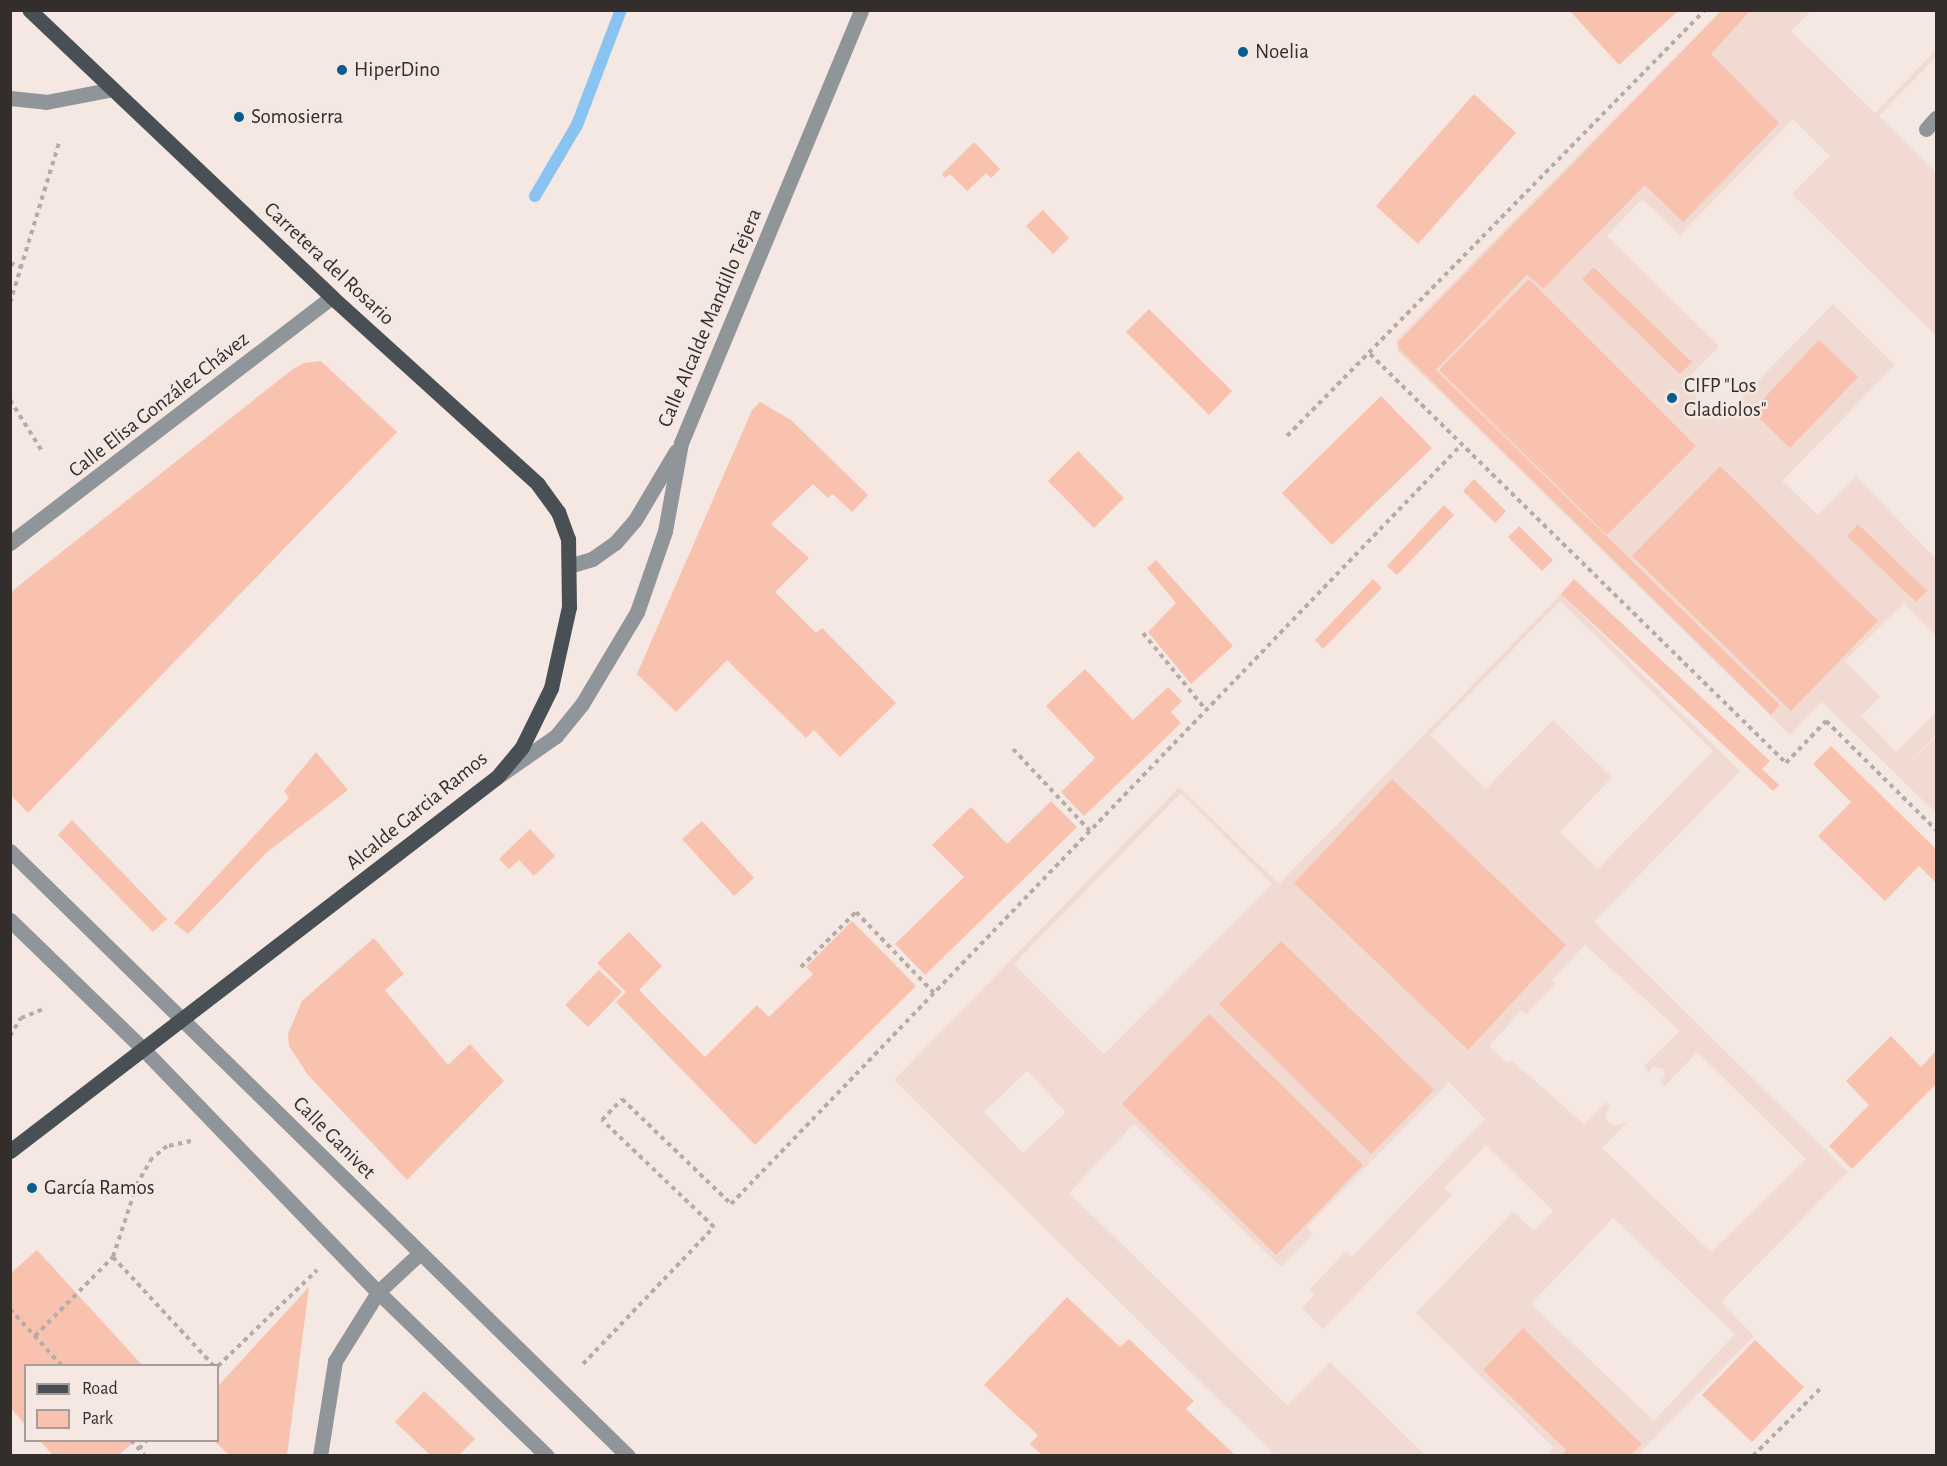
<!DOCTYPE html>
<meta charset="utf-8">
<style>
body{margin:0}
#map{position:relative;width:1947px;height:1466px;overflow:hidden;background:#f5e7e2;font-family:"Alegreya Sans",sans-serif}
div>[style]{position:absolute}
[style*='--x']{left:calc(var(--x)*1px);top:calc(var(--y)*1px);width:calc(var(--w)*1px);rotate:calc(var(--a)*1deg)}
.built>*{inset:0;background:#f0dad2}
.green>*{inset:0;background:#f9c2af}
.stream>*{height:12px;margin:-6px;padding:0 6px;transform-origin:6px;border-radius:6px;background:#88c3f2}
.path>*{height:4px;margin-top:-2px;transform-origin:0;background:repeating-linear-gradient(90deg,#b6aba7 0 4.5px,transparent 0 9px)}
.minor>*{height:15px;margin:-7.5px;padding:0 7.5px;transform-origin:7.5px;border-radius:7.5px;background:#909599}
.major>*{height:15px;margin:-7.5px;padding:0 7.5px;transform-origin:7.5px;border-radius:7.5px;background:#485056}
.dots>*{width:16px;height:16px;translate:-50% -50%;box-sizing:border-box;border:3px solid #f5e7e2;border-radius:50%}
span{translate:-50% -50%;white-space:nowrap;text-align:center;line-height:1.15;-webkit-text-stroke:5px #f5e7e2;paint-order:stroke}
.poi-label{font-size:21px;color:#332e2c}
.left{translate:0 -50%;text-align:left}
.street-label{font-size:21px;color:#332e2c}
.frame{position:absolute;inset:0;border:12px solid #332e2c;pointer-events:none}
.legend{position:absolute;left:24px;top:1364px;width:195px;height:78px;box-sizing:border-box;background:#f5e7e2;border:2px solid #a79d99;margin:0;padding:8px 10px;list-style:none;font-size:18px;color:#332e2c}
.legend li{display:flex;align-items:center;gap:12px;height:30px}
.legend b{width:30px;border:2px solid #a79d99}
</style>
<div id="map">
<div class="built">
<div style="clip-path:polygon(evenodd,1719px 11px,1398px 342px,1399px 349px,1771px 715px,1780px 705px,1436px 370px,1528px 275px,1543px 289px,1645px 185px,1778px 123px,1710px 54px,1750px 11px,1811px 11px,1791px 31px,1875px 113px,1936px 50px,1936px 57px,1879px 116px,1936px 173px,1936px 336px,1792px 194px,1830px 156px,1793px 119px,1680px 235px,1642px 199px,1607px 236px,1719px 346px,1683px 384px,1720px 420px,1833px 304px,1895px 365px,1782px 481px,1818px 515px,1856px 476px,1936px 559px,1936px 636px,1904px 603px,1845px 661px,1880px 697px,1861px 716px,1896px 752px,1936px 712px,1936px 735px,1899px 774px,1936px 737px,1936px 813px,1822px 702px,1790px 735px,1398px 351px,1396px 341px,1719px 11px,1595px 267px,1692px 362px,1582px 279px,1595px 267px,1719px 11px,1858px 524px,1926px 591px,1917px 602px,1847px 536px,1858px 524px)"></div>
<div style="clip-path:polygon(evenodd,1561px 594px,1740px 771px,1594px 922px,1848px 1172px,1721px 1302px,1754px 1336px,1638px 1455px,1631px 1455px,1642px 1443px,1523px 1328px,1484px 1370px,1566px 1450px,1561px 1455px,1548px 1455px,1554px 1448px,1416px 1313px,1513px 1212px,1534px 1231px,1553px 1211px,1486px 1145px,1444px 1188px,1452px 1195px,1323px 1329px,1302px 1308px,1314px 1295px,1310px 1289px,1346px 1251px,1352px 1257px,1485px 1119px,1449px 1082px,1307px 1227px,1313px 1234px,1281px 1267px,1134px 1124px,1069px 1193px,1287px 1405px,1330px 1362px,1425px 1455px,1275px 1455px,894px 1080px,1179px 787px,1279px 884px,1561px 594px,1560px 601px,1713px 751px,1598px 869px,1560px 832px,1612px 777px,1553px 720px,1486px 789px,1430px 735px,1560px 601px,1561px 594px,1181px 793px,1272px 884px,1104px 1054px,1014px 964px,1181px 793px,1561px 594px,1585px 945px,1680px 1031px,1644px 1066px,1648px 1073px,1653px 1067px,1663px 1069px,1665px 1076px,1660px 1082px,1664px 1087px,1697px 1052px,1806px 1159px,1711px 1252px,1602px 1148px,1628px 1121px,1616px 1126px,1609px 1123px,1605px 1117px,1610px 1106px,1606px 1102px,1584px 1124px,1511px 1060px,1507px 1063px,1489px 1046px,1521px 1011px,1526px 1014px,1556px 984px,1552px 980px,1585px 945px,1561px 594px,1027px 1071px,1066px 1112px,1023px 1153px,984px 1112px,1027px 1071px,1561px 594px,1613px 1218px,1735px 1334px,1654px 1421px,1531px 1304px,1613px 1218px)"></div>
</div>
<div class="green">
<div style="clip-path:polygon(1722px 10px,1750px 11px,1711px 54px,1779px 123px,1683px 222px,1645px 185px,1543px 289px,1527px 275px,1436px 370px,1780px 705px,1771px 715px,1399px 349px,1398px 342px)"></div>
<div style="clip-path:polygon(1570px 11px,1678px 11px,1619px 65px)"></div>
<div style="clip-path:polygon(1474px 94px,1516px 133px,1418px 244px,1376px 206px)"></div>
<div style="clip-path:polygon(974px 142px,1000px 169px,991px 178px,986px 173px,967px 191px,950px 174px,945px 178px,942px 174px)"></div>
<div style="clip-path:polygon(1043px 210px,1069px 238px,1053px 254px,1026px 226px)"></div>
<div style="clip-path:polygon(1594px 267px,1692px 362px,1680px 374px,1582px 279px)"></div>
<div style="clip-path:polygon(1529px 279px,1696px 446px,1607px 535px,1439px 370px)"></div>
<div style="clip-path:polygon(1149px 309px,1232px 391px,1209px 415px,1126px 332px)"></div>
<div style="clip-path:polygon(1819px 340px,1858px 377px,1790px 448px,1752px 411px)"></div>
<div style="clip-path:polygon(321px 361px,397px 432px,28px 813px,11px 795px,11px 592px,293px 369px,304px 363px)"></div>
<div style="clip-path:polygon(1381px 396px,1432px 448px,1332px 545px,1282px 493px)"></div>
<div style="clip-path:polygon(760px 402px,791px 420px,868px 495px,852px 512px,833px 494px,828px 498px,813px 484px,771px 524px,809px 558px,775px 592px,816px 633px,822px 628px,896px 703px,840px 757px,814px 730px,806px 738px,727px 660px,676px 712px,637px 674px,752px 410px)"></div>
<div style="clip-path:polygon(1078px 451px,1124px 498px,1094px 528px,1048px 481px)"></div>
<div style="clip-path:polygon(1720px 466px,1878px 621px,1791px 711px,1632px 556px)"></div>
<div style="clip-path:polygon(1474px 479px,1506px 511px,1495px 523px,1463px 491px)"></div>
<div style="clip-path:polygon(1444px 505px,1454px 515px,1397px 575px,1387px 566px)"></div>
<div style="clip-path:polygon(1858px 524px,1927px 591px,1916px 602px,1847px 536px)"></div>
<div style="clip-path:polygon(1519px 526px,1553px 560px,1542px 571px,1508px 537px)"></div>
<div style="clip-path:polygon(1156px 560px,1233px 646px,1191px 684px,1148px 632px,1176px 603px,1147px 568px)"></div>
<div style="clip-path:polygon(1373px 579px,1382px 588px,1323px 649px,1315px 640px)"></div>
<div style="clip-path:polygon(1574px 579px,1770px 761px,1762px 769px,1779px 785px,1773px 791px,1561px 594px)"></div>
<div style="clip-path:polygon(1085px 669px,1133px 720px,1168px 687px,1182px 701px,1171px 712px,1181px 723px,1084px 816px,1061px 792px,1095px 758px,1046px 706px)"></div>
<div style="clip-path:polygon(1831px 746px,1936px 849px,1936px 883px,1919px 866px,1885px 901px,1818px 836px,1851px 802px,1813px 764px)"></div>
<div style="clip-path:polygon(316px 752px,348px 790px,266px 853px,188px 934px,174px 923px,289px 798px,284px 791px)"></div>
<div style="clip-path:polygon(1392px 779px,1566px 945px,1468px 1050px,1294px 883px)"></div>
<div style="clip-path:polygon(1051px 801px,1077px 827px,925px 975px,895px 944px,964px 877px,932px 845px,971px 807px,1007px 844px)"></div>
<div style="clip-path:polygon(72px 820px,167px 919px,153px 932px,58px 835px)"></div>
<div style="clip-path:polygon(702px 821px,754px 878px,734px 896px,682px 839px)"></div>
<div style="clip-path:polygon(530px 829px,555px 856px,534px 876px,519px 860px,509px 869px,499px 859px)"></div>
<div style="clip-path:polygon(852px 921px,916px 986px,755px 1145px,616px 1002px,626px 992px,597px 963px,629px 932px,662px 966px,639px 990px,705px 1057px,757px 1005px,769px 1017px,813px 974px,806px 967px)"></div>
<div style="clip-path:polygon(374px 938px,404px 974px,385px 990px,448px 1065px,470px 1044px,504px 1081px,407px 1180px,308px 1075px,289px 1046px,288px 1034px,302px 1001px)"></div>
<div style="clip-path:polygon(1281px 941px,1434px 1090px,1371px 1154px,1219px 1004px)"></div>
<div style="clip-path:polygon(599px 970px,622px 992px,588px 1027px,565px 1005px)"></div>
<div style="clip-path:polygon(1209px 1014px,1363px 1165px,1276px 1255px,1122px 1104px)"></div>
<div style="clip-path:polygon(1891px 1036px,1921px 1067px,1936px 1051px,1936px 1084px,1852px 1169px,1829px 1146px,1869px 1105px,1846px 1081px)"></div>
<div style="clip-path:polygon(37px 1250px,142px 1365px,26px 1366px,25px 1425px,11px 1408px,11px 1273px)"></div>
<div style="clip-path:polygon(309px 1287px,287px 1455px,229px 1455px,214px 1441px,218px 1440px,218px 1386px)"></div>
<div style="clip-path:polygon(1067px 1297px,1120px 1347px,1129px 1339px,1194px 1401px,1186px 1409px,1235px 1455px,1042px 1455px,1030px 1444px,1038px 1435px,984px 1385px)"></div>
<div style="clip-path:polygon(1523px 1328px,1642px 1444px,1631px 1455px,1561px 1455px,1566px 1450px,1483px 1370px)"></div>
<div style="clip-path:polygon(1755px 1340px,1804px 1387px,1752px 1442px,1702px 1395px)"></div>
<div style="clip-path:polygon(424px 1391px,475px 1439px,459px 1455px,430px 1455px,395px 1422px)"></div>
<div style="clip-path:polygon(40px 1441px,134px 1441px,118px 1456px,53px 1455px)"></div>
</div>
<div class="stream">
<div style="--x:535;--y:196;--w:82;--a:-59.4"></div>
<div style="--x:577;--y:125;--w:123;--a:-69.1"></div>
</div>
<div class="path">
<div style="--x:10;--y:263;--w:12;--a:20"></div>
<div style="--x:10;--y:303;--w:167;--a:-73"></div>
<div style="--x:1370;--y:354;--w:583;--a:44.51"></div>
<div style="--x:1786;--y:763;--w:58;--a:-46.4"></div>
<div style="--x:1826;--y:721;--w:155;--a:44.7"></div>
<div style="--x:10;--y:400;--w:60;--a:57.9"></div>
<div style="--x:1287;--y:436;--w:597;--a:-45.54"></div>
<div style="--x:1143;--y:633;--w:99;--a:50.7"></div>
<div style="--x:1013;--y:749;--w:112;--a:46.8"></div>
<div style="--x:801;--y:967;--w:78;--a:-45"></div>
<div style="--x:856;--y:912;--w:112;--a:46.1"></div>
<div style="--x:10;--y:1036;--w:21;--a:-59"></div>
<div style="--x:21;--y:1018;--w:27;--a:-22"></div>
<div style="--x:191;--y:1141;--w:25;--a:168"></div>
<div style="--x:167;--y:1146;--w:19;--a:141"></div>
<div style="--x:152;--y:1158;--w:30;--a:120"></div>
<div style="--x:137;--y:1184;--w:77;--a:108.2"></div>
<div style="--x:113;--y:1257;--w:149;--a:47.2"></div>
<div style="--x:10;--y:1309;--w:77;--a:47.6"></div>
<div style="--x:35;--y:1336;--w:111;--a:-45.4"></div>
<div style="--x:583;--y:1364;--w:190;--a:-46.3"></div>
<div style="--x:714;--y:1227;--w:155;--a:-136.3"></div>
<div style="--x:602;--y:1120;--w:29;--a:-46"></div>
<div style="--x:622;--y:1099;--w:151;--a:43.9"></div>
<div style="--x:731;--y:1204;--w:1054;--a:-46.11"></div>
<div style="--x:218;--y:1366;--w:138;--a:-44.1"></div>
<div style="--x:131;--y:1440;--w:21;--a:49"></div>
<div style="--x:139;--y:1449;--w:12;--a:-48"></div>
<div style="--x:1753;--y:1456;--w:98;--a:-45"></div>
</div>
<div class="minor">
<div style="--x:10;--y:98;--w:36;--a:6"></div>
<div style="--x:46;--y:102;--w:68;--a:-11"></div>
<div style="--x:1926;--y:129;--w:15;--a:-48"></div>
<div style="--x:10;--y:543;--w:405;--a:-37.4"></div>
<div style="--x:569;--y:566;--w:24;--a:-17"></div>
<div style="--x:592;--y:559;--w:28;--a:-35"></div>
<div style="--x:615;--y:543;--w:30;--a:-49"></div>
<div style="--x:635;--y:520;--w:80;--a:-59.3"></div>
<div style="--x:500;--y:775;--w:68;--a:-34.9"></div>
<div style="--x:556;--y:736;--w:41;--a:-50.9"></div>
<div style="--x:582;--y:704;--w:107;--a:-59.1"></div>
<div style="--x:637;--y:612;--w:86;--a:-70.9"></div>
<div style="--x:665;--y:531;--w:89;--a:-79.7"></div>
<div style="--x:681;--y:443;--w:469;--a:-67.4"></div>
<div style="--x:10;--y:851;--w:865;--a:44.39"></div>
<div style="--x:10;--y:920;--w:188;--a:44.1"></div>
<div style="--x:145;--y:1051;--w:335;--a:46"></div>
<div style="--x:378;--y:1292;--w:235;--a:44.1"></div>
<div style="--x:320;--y:1456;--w:96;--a:-81"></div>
<div style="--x:335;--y:1361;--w:81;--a:-58.1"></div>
<div style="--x:378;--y:1292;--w:57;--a:-42.9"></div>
</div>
<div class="major">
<div style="--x:10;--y:1151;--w:614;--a:-37.52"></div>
<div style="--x:497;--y:777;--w:39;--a:-50"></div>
<div style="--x:522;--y:747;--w:66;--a:-63.8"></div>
<div style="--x:551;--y:688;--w:83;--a:-77.5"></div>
<div style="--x:569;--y:607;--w:68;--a:-90.8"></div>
<div style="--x:568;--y:539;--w:29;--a:-110"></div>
<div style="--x:558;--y:512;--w:34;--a:-126"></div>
<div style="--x:538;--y:484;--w:278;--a:-137.8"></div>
<div style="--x:332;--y:297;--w:417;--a:-136.5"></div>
</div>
<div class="dots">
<div style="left:1243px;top:52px;background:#085c8e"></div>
<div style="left:342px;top:70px;background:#085c8e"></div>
<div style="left:239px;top:117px;background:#085c8e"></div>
<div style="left:1672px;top:398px;background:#085c8e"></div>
<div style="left:32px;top:1188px;background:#085c8e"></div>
</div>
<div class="poi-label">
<span class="left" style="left:1255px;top:52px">Noelia</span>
<span class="left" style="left:354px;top:70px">HiperDino</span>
<span class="left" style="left:251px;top:117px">Somosierra</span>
<span class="left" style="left:1684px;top:398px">CIFP "Los<br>Gladiolos"</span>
<span class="left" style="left:44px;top:1188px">García Ramos</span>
</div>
<div class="street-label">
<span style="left:329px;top:264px;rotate:43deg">Carretera del Rosario</span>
<span style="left:710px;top:318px;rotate:-67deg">Calle Alcalde Mandillo Tejera</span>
<span style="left:159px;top:405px;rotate:-38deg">Calle Elisa González Chávez</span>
<span style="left:417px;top:811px;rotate:-39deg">Alcalde Garcia Ramos</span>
<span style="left:334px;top:1138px;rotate:45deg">Calle Ganivet</span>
</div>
<div class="frame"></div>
<ul class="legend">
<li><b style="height:8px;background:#485056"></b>Road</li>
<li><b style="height:16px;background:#f9c2af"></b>Park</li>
</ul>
</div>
